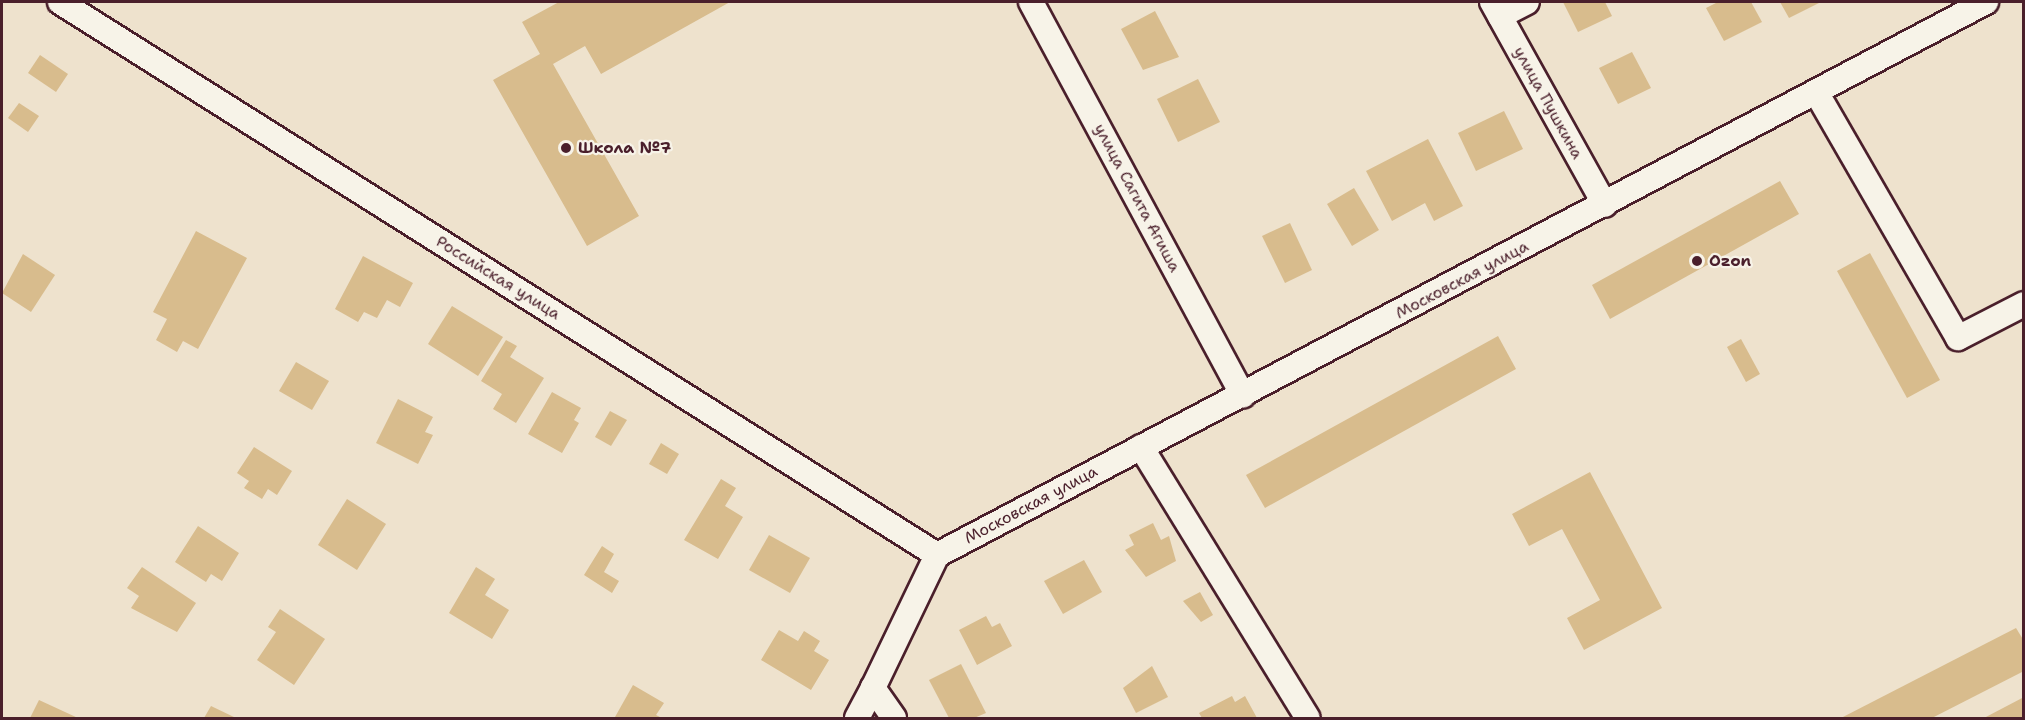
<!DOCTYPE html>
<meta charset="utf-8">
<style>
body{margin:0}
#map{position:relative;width:2025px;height:720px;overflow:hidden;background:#eee2cd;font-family:"Shantell Sans",sans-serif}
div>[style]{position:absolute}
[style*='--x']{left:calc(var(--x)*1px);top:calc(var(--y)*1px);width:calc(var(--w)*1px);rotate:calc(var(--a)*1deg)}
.building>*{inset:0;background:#d8bc8d}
.roads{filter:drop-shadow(2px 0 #4a1f2b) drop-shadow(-2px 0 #4a1f2b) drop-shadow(0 2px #4a1f2b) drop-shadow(0 -2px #4a1f2b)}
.minor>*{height:24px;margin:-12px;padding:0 12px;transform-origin:12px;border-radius:12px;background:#f7f3e8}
.dots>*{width:16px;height:16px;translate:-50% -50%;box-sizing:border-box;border:3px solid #f7f3e8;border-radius:50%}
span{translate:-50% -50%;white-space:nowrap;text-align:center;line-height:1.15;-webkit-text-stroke:4.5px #f7f3e8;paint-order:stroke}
.street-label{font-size:16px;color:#4a1f2b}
.poi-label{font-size:16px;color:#4a1f2b;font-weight:700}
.left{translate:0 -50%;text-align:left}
.frame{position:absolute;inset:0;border:3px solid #4a1f2b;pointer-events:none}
</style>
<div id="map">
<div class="building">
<div style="clip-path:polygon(559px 2px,730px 2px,601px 74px,585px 46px,553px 64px,639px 216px,587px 246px,493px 80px,540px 54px,522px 22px)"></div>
<div style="clip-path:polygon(1563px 2px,1605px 2px,1612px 16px,1578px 32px)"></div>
<div style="clip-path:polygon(1718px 2px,1751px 2px,1762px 22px,1724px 41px,1706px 8px)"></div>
<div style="clip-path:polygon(1780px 2px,1821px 2px,1789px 18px)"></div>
<div style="clip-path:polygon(1155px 11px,1179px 57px,1143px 70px,1121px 29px)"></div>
<div style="clip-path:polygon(1632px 52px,1651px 88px,1618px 104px,1599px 68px)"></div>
<div style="clip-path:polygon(40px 55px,68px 74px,56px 92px,28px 73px)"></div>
<div style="clip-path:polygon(1198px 79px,1220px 122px,1178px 142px,1157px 99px)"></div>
<div style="clip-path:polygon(19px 103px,39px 116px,28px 132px,8px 118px)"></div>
<div style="clip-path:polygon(1504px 111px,1523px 149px,1476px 171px,1458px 133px)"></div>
<div style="clip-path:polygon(1428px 139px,1463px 206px,1434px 221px,1425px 203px,1392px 221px,1366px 171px)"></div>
<div style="clip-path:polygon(1780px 181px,1799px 214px,1610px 319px,1592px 285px)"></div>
<div style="clip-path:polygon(1354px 188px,1379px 230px,1352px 246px,1327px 204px)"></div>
<div style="clip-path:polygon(1290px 223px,1312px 270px,1285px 283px,1262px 236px)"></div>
<div style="clip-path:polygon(196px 231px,247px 258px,198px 349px,183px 341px,177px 352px,156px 340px,167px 319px,153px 312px)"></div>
<div style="clip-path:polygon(1870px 253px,1940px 380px,1907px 398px,1837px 271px)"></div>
<div style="clip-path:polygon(23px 254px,55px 275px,31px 312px,2px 293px)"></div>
<div style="clip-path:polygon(363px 256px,413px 283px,400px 307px,387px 300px,377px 318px,364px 312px,358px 322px,335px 309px)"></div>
<div style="clip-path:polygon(452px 306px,503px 337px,478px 376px,428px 344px)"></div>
<div style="clip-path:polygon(1498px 336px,1516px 369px,1265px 508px,1246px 475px)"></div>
<div style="clip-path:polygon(1741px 339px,1760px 374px,1746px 382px,1727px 347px)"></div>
<div style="clip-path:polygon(506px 340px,517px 346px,510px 357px,544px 378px,516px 423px,493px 409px,502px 394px,481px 381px)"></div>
<div style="clip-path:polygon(296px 362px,329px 381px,312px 410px,279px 391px)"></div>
<div style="clip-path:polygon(552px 392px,581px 408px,574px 420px,579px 423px,562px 453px,528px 434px)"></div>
<div style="clip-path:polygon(398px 399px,433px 417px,425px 432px,433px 435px,418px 464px,376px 443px)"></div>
<div style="clip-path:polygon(610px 411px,627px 420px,611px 446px,595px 437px)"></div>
<div style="clip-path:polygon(661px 443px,679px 454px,667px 474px,649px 464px)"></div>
<div style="clip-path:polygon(254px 447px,292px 471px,277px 495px,268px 489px,262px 499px,244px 488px,249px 481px,237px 473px)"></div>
<div style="clip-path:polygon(1590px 472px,1662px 608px,1584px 650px,1567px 618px,1600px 600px,1562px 529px,1529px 546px,1512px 514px)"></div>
<div style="clip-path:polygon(721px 479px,736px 488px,725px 506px,743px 517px,718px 559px,684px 540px)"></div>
<div style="clip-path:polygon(347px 499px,386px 524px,357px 570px,318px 545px)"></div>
<div style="clip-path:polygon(1153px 523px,1161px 540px,1169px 536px,1176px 561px,1146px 577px,1125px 550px,1134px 545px,1129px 535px)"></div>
<div style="clip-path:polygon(198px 526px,239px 553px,222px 581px,211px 574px,206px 582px,175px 562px)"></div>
<div style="clip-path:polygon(769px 535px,810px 558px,790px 593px,749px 570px)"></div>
<div style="clip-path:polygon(602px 546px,614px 554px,604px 572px,619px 581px,612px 593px,584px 575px)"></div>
<div style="clip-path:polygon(1084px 560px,1102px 592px,1063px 614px,1044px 581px)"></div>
<div style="clip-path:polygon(142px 567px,196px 603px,177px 632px,131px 608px,139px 596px,127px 588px)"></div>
<div style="clip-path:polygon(476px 567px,495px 579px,485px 595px,509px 610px,492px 639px,449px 613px)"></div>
<div style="clip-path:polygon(1200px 592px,1213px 615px,1201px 622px,1183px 601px)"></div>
<div style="clip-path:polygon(280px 609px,325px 639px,294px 685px,257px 660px,276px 632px,268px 627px)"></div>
<div style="clip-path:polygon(986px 616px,992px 627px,1000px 623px,1012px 646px,977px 665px,959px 630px)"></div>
<div style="clip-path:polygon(2016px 628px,2024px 641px,2024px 671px,1932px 718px,1841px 718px)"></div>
<div style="clip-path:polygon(779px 630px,798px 641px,804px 631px,820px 641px,814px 651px,829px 660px,811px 690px,761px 660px)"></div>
<div style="clip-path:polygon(961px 664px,986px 713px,974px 718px,949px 718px,929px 680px)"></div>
<div style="clip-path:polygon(1152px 666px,1168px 697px,1136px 713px,1123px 688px)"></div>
<div style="clip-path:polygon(633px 685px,664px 703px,656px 715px,662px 718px,615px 717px)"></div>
<div style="clip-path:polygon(1232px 696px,1235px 702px,1245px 696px,1257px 718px,1202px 718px,1199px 713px)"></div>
<div style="clip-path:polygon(2024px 697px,2024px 718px,1984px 718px)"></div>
<div style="clip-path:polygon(39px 700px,78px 718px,30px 718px)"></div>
<div style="clip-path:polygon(211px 706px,236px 718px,204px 718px)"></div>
</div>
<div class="roads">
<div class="minor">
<div style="--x:60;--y:2;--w:1037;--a:32.23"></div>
<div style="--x:1031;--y:2;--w:447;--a:61.7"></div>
<div style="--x:1492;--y:2;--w:232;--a:60.9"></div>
<div style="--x:1500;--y:16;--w:30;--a:-27"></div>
<div style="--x:1816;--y:92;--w:284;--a:60"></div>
<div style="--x:1958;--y:338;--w:74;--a:-27.3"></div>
<div style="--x:1141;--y:447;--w:318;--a:58.4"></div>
<div style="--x:937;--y:555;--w:1186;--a:-27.8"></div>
<div style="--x:857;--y:718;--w:34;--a:-62"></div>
<div style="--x:894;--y:718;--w:37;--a:-125"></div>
<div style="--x:873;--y:688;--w:148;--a:-64.3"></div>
</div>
</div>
<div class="dots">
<div style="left:566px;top:148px;background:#4a1f2b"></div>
<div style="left:1697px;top:261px;background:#4a1f2b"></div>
</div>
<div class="street-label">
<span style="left:1548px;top:103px;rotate:61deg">улица Пушкина</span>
<span style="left:1137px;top:198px;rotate:62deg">улица Сагита Агиша</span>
<span style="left:498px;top:278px;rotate:32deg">Российская улица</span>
<span style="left:1462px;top:280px;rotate:-28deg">Московская улица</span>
<span style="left:1031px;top:505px;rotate:-28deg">Московская улица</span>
</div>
<div class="poi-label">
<span class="left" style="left:578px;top:148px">Школа №7</span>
<span class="left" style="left:1709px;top:261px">Ozon</span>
</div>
<div class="frame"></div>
</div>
